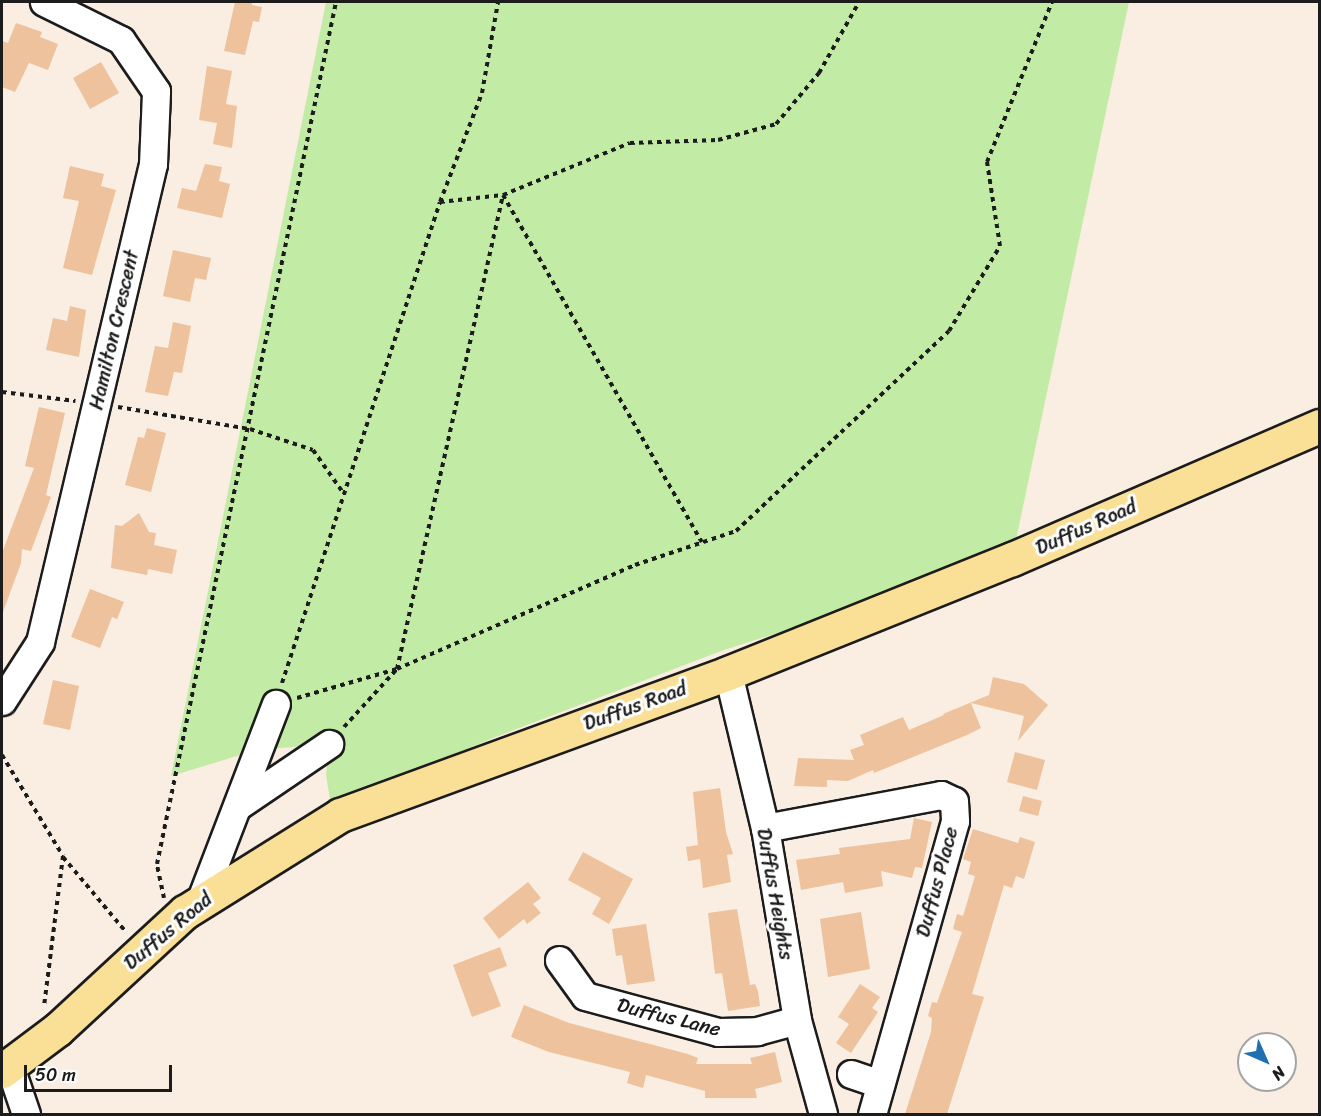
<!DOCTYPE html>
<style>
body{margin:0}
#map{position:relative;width:1321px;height:1116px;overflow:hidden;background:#faede2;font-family:Sriracha,sans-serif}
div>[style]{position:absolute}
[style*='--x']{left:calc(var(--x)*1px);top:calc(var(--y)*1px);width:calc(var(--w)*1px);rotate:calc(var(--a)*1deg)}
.green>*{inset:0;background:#c2eba6}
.building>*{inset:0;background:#edc29d}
.path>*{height:4px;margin-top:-2px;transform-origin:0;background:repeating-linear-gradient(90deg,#1c1c1c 0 4.5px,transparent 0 9px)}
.roads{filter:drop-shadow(2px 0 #1c1c1c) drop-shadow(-2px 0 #1c1c1c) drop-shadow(0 2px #1c1c1c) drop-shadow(0 -2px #1c1c1c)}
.minor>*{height:27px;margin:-13.5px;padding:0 13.5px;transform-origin:13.5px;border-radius:13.5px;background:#fff}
.major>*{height:33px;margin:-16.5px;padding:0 16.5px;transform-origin:16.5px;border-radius:16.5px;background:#fadf96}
span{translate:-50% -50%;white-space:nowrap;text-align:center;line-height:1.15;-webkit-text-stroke:6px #fff;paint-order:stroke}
.street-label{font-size:20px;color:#1c1c1c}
.frame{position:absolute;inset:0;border:3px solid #1c1c1c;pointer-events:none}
.north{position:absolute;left:1237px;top:1032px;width:60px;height:60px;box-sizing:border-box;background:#fff;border:2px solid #a4a4a4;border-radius:50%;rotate:135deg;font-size:16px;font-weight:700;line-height:24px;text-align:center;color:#1c1c1c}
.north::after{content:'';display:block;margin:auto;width:21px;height:27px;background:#1f6fb2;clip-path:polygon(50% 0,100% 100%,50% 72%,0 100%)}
.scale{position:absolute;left:24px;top:1065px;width:148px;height:27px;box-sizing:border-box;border:3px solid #1c1c1c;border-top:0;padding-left:8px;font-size:18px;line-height:21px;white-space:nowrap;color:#1c1c1c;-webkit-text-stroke:4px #fff;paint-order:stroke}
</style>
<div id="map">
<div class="green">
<div style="clip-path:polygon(326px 2px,1129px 2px,1012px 559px,724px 650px,493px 738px,331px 806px,326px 775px,329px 744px,257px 750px,171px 776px)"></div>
</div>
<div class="building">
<div style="clip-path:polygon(235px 2px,252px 2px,252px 5px,262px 7px,259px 22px,253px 21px,245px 55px,224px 51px)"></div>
<div style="clip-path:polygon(16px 23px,42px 32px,40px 37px,58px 44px,48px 70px,29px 63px,15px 92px,2px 87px,2px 41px,8px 43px)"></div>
<div style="clip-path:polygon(101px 62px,119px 93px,90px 109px,73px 78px)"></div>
<div style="clip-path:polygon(207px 66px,232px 71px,226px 104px,237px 106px,232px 148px,213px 144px,217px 123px,199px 120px)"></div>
<div style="clip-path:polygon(205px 164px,222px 167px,219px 181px,230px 184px,222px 218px,177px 208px,182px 188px,196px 191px)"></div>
<div style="clip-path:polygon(70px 166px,104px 174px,101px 186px,116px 190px,92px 275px,63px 268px,79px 201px,63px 198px)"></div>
<div style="clip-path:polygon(173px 250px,211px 258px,206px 280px,195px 278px,190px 302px,163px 296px)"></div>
<div style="clip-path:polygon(70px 306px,86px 310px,79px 357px,46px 350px,53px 318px,67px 321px)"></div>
<div style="clip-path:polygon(173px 322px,191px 326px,182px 373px,174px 372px,168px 396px,145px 392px,155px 346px,168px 348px)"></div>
<div style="clip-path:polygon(39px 407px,65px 413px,46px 495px,51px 497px,31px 551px,22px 549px,21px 563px,3px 612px,2px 553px,34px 468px,25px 466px)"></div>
<div style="clip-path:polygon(147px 428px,166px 433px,151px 492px,125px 485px,138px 437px,144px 438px)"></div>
<div style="clip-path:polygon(139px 513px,149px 532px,156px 533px,154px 545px,177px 550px,172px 574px,148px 569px,147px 575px,111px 568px,115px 525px,122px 526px)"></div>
<div style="clip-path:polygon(90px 589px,124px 602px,117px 619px,112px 617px,100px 648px,71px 637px)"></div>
<div style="clip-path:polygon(993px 677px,1024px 684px,1048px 705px,1018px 741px,1024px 716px,971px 703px,981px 728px,967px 735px,874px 773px,873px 770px,848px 781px,827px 780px,827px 787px,794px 786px,798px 758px,854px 760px,850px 750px,864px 745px,860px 735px,903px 717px,909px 730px,944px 715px,943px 714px,989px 695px)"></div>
<div style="clip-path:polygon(53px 680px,79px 686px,70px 730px,43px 724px)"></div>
<div style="clip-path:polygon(1015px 752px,1045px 760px,1037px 790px,1007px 782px)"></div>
<div style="clip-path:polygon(720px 788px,726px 832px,733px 854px,727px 855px,731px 882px,703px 888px,700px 859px,688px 861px,686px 847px,698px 845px,693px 792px)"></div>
<div style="clip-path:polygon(1023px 796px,1042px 801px,1038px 816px,1019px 811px)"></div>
<div style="clip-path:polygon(914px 818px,932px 822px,922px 868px,915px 867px,912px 878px,881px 871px,883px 886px,845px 893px,843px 882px,801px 890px,796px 860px,840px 854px,839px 848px,910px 839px)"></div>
<div style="clip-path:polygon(973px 829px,1018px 843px,1020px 837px,1035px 842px,1024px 879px,1016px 876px,1012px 888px,1004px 885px,972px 994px,984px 997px,947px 1114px,905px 1114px,931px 1032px,932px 1018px,928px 1016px,932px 1002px,937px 1003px,962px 932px,953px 929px,957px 914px,963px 916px,975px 876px,968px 874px,971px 862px,963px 859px)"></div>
<div style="clip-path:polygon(583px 852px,633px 879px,609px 924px,592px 914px,601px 898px,568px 880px)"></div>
<div style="clip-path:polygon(528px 882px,541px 898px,533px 904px,541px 913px,527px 924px,524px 919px,499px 939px,483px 918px)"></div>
<div style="clip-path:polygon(737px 909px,750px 985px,755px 984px,758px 991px,760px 1006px,728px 1011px,722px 973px,715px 974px,708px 913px)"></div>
<div style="clip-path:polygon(861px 912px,870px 969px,828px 977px,820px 919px)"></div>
<div style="clip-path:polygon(646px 924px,655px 981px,627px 985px,622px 955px,616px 956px,612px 929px)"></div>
<div style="clip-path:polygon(500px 947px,507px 966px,488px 973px,501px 1006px,472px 1017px,453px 965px)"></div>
<div style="clip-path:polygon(860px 984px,880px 997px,872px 1008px,878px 1012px,851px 1053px,836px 1043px,849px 1024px,838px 1017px)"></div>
<div style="clip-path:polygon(524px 1005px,569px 1023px,688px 1054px,698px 1058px,696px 1064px,752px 1064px,750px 1058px,775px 1052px,782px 1082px,755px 1089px,757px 1098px,705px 1098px,705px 1091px,646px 1075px,643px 1088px,627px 1083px,630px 1072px,549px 1052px,511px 1037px)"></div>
</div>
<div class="path">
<div style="--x:503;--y:195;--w:400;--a:60.2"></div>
<div style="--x:440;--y:202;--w:63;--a:-6.3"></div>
<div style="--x:503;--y:195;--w:137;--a:-22.3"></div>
<div style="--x:630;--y:143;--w:88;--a:-2"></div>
<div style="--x:718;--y:140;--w:60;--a:-15.4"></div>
<div style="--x:776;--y:124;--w:67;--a:-49.9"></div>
<div style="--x:819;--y:73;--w:81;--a:-60.6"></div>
<div style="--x:2;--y:392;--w:74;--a:7"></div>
<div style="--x:118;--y:407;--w:134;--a:9.5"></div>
<div style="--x:250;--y:429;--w:66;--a:18.4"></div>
<div style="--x:313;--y:450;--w:54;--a:54.8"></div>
<div style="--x:282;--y:683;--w:506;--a:-71.82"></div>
<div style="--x:440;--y:202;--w:117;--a:-68.9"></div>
<div style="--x:482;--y:93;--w:92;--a:-80"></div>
<div style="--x:297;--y:698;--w:104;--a:-16.2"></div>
<div style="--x:397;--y:669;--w:486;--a:-77.4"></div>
<div style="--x:344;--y:727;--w:79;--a:-47.6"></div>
<div style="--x:397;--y:669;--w:260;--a:-23.6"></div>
<div style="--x:635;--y:565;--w:107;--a:-18.6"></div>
<div style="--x:736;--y:531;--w:292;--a:-43.2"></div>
<div style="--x:949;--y:331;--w:99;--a:-59"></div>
<div style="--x:1000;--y:246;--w:85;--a:-98.8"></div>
<div style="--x:987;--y:162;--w:173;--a:-67.9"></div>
<div style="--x:2;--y:755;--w:118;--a:58.9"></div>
<div style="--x:63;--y:856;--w:151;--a:97.2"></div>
<div style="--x:63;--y:857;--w:98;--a:50"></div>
<div style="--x:164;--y:898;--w:35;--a:-102"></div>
<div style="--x:157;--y:864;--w:880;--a:-78.27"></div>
</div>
<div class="roads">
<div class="minor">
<div style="--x:728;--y:673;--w:159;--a:76.6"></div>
<div style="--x:765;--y:828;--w:195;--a:80.5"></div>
<div style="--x:797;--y:1020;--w:98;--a:74.5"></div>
<div style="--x:2;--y:701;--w:70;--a:-57.2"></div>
<div style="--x:40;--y:642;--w:491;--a:-76.7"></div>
<div style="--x:153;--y:164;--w:73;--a:-87.6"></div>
<div style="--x:156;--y:91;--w:62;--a:-124.5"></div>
<div style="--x:121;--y:40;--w:86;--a:-153.7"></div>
<div style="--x:239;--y:805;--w:109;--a:-34.1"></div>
<div style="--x:765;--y:828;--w:179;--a:-10.6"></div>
<div style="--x:941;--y:795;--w:14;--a:25"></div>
<div style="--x:954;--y:801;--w:20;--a:87"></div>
<div style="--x:955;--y:821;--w:305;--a:105.8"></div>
<div style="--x:201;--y:899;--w:209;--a:-69"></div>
<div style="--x:559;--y:960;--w:44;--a:54.2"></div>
<div style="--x:585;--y:996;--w:138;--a:15.1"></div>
<div style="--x:718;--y:1032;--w:39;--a:-1"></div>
<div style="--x:757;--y:1031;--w:41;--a:-15.4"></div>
<div style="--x:10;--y:1067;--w:50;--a:71.2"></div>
<div style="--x:851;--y:1074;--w:31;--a:19"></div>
</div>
<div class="major">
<div style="--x:2;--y:1071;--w:70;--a:-36.9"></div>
<div style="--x:58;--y:1029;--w:173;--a:-42.7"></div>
<div style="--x:185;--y:912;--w:183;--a:-32"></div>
<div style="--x:340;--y:815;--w:413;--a:-20.1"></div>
<div style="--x:728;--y:673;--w:306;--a:-21.9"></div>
<div style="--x:1012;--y:559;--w:335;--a:-23.4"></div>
</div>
</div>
<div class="street-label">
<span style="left:114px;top:330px;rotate:-77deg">Hamilton Crescent</span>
<span style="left:1086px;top:527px;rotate:-24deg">Duffus Road</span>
<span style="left:635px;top:706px;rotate:-20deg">Duffus Road</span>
<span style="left:937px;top:882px;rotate:-75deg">Duffus Place</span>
<span style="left:775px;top:894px;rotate:80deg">Duffus Heights</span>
<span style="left:168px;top:931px;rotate:-40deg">Duffus Road</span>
<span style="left:669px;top:1017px;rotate:14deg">Duffus Lane</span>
</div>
<div class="frame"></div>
<div class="north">N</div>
<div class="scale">50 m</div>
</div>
